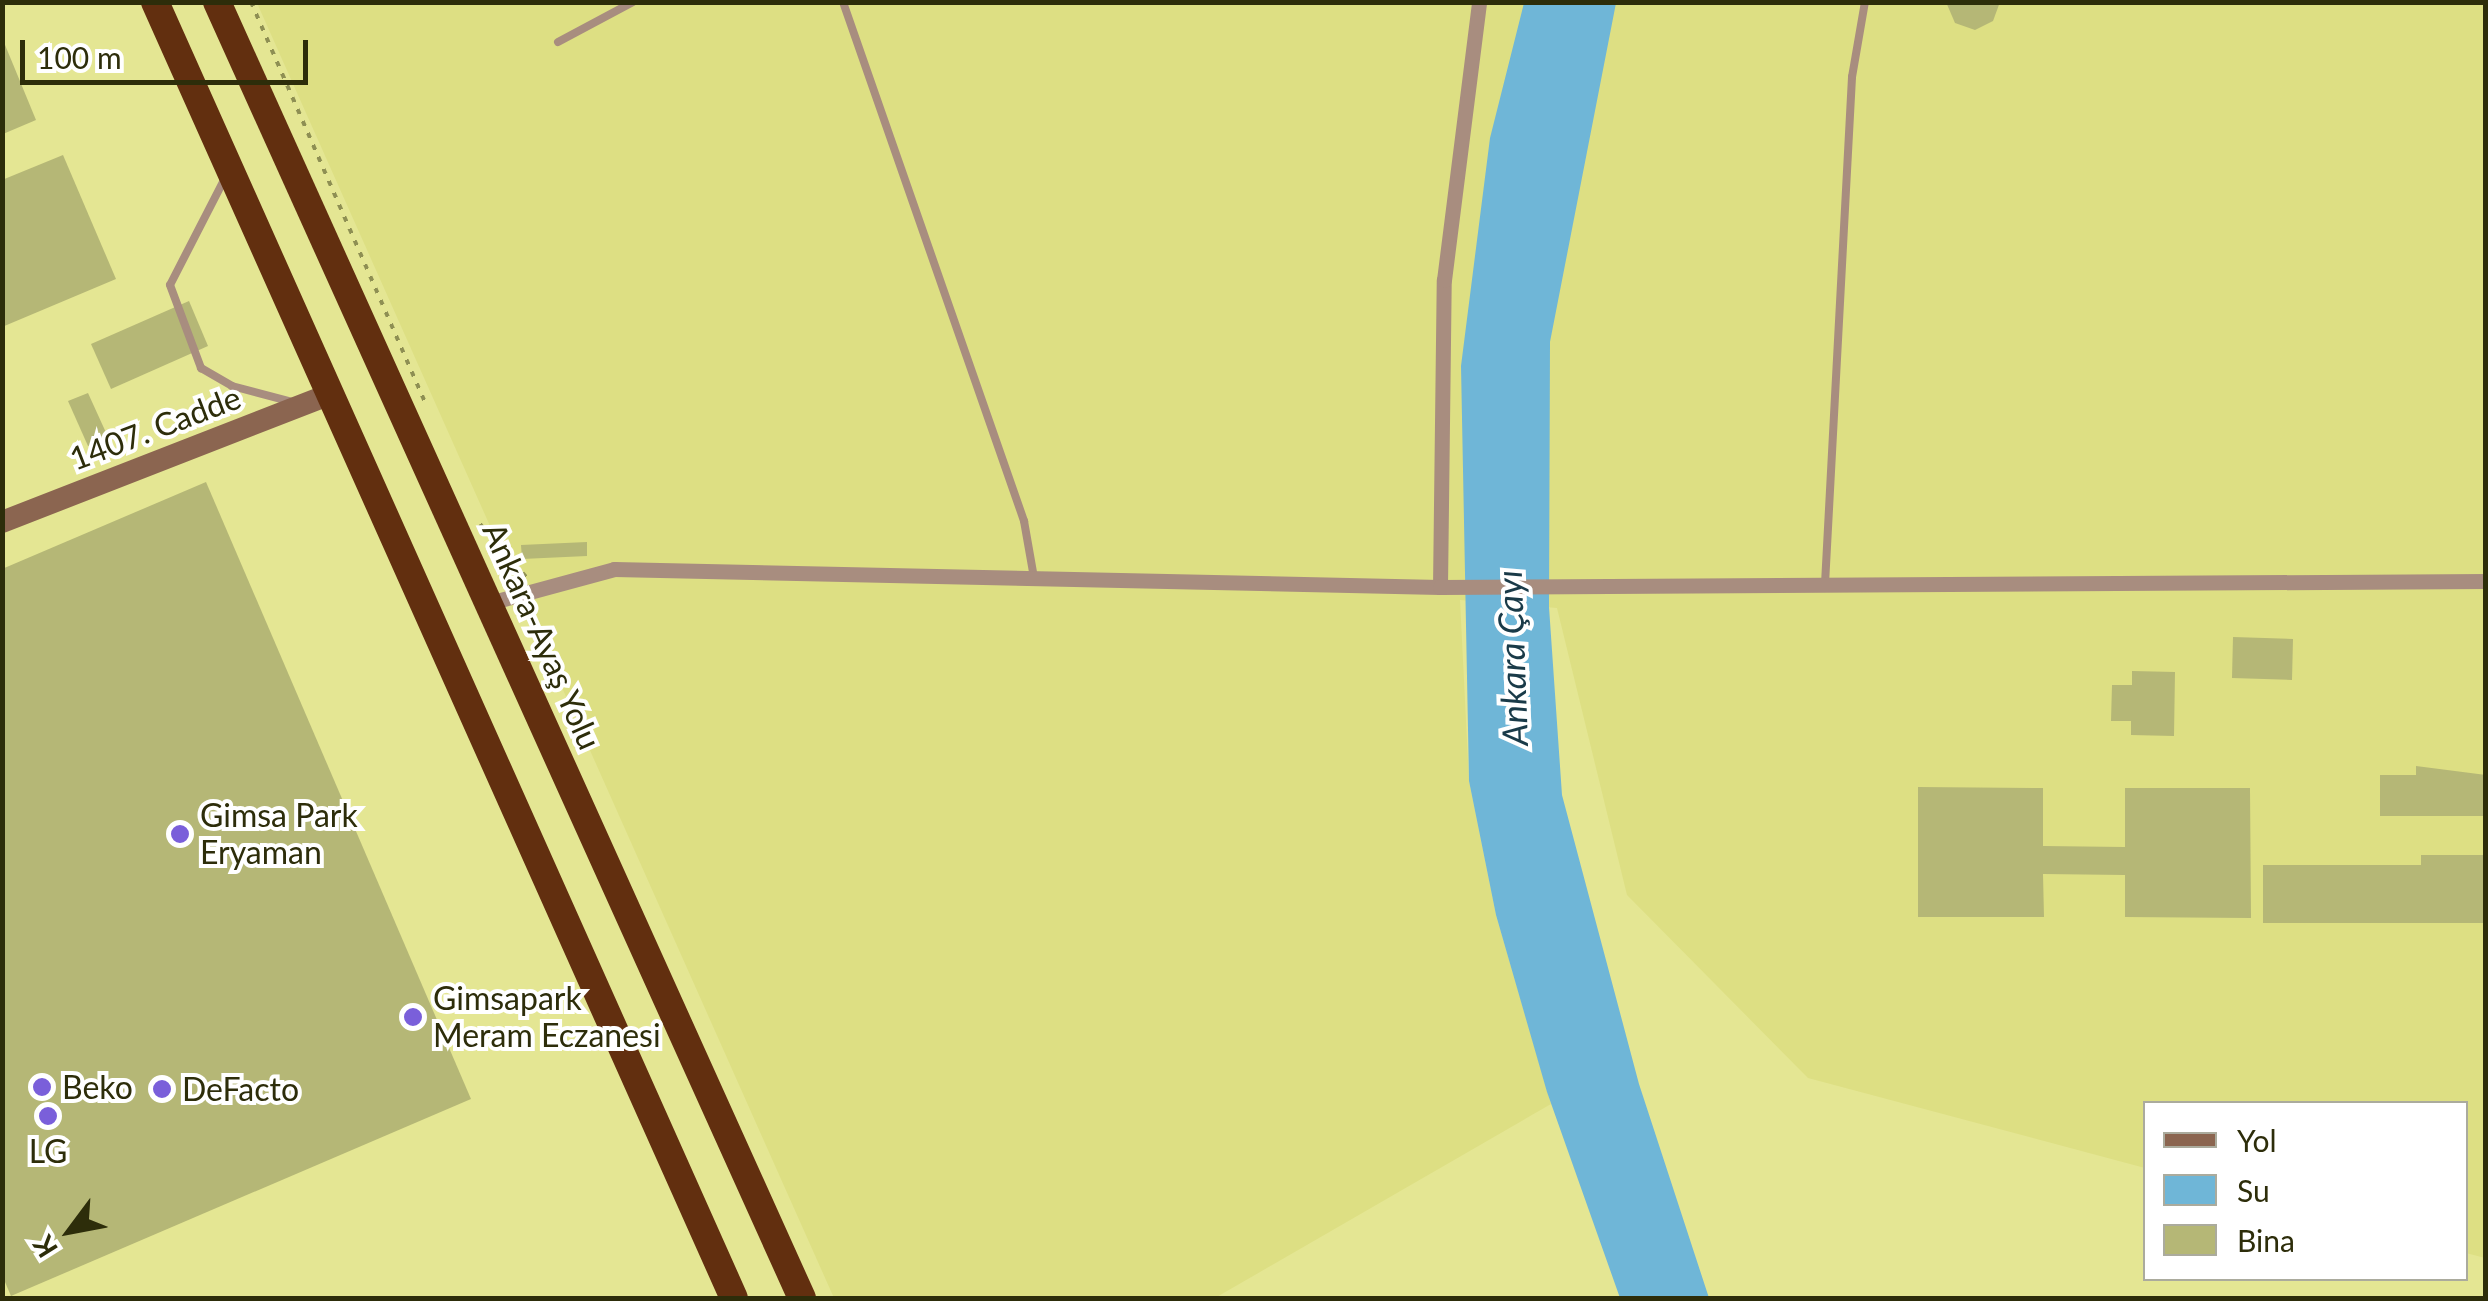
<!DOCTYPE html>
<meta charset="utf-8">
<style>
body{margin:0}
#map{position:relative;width:2488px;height:1301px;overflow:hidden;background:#e4e693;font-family:Lato,sans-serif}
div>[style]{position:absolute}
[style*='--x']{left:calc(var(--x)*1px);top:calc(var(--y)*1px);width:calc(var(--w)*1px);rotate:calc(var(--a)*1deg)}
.built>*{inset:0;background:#dddf83}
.water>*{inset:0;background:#6fb6d7}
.building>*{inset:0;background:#b5b776}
.path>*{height:4px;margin-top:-2px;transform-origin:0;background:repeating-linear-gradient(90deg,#8e8f53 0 5px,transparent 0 13px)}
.lane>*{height:8px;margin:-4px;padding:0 4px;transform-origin:4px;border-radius:4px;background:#a88d7f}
.street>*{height:15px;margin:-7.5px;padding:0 7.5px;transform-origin:7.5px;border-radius:7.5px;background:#a88d7f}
.secondary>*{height:22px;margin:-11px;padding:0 11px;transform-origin:11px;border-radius:11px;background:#8b6550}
.highway>*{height:28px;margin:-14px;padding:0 14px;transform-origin:14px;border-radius:14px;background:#622f0f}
.dots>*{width:28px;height:28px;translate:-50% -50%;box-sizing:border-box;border:5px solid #fff;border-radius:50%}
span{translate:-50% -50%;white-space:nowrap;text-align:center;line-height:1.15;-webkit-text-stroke:8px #fff;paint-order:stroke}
.street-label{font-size:32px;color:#2d2d0a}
.poi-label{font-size:32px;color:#2d2d0a}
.left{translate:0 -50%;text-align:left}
.water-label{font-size:35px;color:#193a48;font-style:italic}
.frame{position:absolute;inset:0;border:5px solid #2d2d0a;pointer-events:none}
.legend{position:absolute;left:2143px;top:1101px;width:325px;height:180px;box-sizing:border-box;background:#fff;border:2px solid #abab9d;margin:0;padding:12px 18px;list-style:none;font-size:30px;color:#2d2d0a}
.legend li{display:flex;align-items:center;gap:20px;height:50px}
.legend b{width:50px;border:2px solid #abab9d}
.north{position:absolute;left:20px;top:1181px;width:100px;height:100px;-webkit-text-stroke:8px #fff;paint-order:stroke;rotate:238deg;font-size:28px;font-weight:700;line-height:40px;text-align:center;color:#2d2d0a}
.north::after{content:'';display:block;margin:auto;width:35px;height:45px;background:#2d2d0a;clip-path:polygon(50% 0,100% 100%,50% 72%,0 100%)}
.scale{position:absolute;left:20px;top:40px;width:288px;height:45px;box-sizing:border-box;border:5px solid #2d2d0a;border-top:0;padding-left:12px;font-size:30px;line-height:35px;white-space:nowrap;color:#2d2d0a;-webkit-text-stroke:8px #fff;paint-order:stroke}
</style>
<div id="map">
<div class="built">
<div style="clip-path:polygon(257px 3px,2485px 3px,2485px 1258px,2466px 1253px,2466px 1104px,2146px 1104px,2145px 1168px,1808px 1078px,1627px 895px,1557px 608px,1460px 600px,1469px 781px,1496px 915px,1551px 1104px,1215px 1298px,834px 1298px)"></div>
</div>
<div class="water">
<div style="clip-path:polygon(1524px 3px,1616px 3px,1550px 342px,1549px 607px,1562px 795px,1639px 1084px,1709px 1298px,1620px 1298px,1547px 1092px,1496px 915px,1469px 781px,1461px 366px,1490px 138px)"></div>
</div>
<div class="building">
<div style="clip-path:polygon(1946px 2px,2000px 2px,1993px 21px,1975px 30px,1955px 23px)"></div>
<div style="clip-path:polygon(3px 40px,36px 120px,3px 134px)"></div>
<div style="clip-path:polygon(63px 155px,116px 279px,2px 327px,2px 180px)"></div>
<div style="clip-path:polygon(189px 301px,208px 346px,111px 389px,91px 344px)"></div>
<div style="clip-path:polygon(88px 393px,108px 437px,88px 446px,68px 401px)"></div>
<div style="clip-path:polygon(206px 482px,471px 1099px,11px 1296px,2px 1275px,2px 569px)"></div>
<div style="clip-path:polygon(587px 542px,587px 556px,522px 559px,521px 545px)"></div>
<div style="clip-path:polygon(2233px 637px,2293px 639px,2292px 680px,2232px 678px)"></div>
<div style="clip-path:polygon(2132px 671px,2175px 672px,2174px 736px,2131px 735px,2131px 721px,2111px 721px,2112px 685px,2132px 685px)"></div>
<div style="clip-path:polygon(2416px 766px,2486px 775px,2486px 816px,2380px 816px,2380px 775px,2416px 775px)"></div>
<div style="clip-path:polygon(1918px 787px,2043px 788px,2043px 846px,2125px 847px,2125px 788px,2250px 788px,2251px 918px,2125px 917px,2125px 875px,2043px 874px,2044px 917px,1918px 917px)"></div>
<div style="clip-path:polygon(2421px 855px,2486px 855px,2486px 923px,2263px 923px,2263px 865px,2421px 865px)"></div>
</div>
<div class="path">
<div style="--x:251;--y:2;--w:441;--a:66.5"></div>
<div style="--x:480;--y:524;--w:70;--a:49"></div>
</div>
<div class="lane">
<div style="--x:843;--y:2;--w:550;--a:70.77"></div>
<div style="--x:1024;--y:521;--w:58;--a:80"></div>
<div style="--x:558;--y:42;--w:85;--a:-28.1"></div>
<div style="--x:225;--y:178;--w:120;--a:117.2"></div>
<div style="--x:170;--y:285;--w:89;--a:69.5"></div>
<div style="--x:201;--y:368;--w:36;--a:30"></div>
<div style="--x:232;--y:386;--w:62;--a:14.9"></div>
<div style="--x:1825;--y:584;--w:508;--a:-86.95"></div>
<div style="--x:1852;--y:77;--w:76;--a:-80.2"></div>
</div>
<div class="street">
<div style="--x:1440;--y:587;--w:307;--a:-89.3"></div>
<div style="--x:1444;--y:280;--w:280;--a:-82.8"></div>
<div style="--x:489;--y:603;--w:130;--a:-15.2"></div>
<div style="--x:614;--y:569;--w:826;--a:1.25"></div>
<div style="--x:1440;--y:587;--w:1046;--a:-0.33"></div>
</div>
<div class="secondary">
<div style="--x:2;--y:522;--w:352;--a:-21.3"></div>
</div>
<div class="highway">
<div style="--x:155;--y:2;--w:1419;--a:65.93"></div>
<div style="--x:217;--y:2;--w:1422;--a:65.71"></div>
</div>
<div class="dots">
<div style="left:180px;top:834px;background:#7a5fda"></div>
<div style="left:413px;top:1017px;background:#7a5fda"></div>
<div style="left:42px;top:1087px;background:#7a5fda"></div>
<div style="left:162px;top:1089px;background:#7a5fda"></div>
<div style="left:48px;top:1116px;background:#7a5fda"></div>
</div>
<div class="street-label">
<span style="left:155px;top:428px;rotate:-21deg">1407. Cadde</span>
<span style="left:542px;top:636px;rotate:66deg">Ankara-Ayaş Yolu</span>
</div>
<div class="poi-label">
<span class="left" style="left:200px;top:834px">Gimsa Park<br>Eryaman</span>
<span class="left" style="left:433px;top:1017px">Gimsapark<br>Meram Eczanesi</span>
<span class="left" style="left:62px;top:1087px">Beko</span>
<span class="left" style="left:182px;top:1089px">DeFacto</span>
<span style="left:48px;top:1151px">LG</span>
</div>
<div class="water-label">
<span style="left:1511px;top:658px;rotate:-92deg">Ankara Çayı</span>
</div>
<div class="frame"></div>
<ul class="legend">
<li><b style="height:12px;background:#8b6550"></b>Yol</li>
<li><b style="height:28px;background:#6fb6d7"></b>Su</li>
<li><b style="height:28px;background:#b5b776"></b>Bina</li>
</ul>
<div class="north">K</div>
<div class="scale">100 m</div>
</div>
